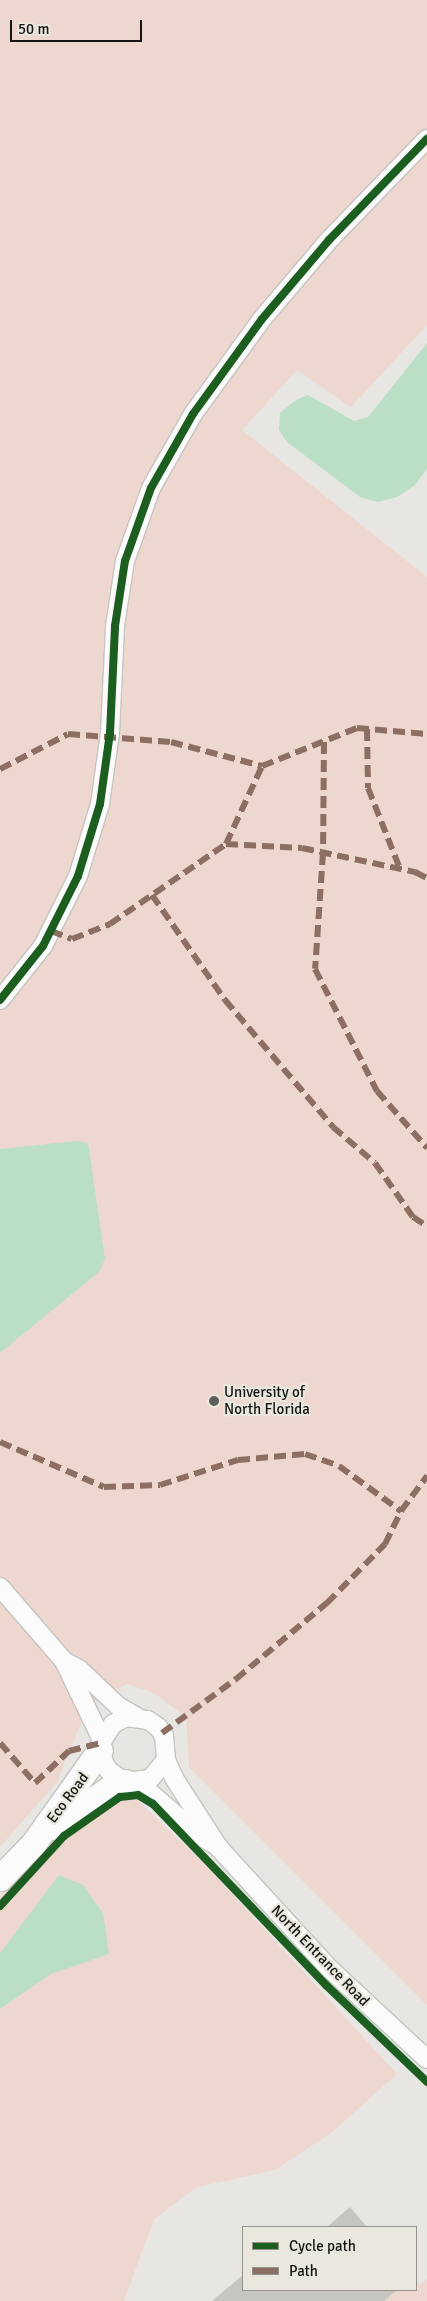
<!DOCTYPE html>
<style>
body{margin:0}
#map{position:relative;width:427px;height:2301px;overflow:hidden;background:#e7e6e2;font-family:Signika,sans-serif}
div>[style]{position:absolute}
[style*='--x']{left:calc(var(--x)*1px);top:calc(var(--y)*1px);width:calc(var(--w)*1px);rotate:calc(var(--a)*1deg)}
.green>*{inset:0;background:#eed7cf}
.water>*{inset:0;background:#bbdfc5}
.building>*{inset:0;background:#c5c6c2}
.roads{filter:drop-shadow(1px 0 #c5c4c0) drop-shadow(-1px 0 #c5c4c0) drop-shadow(0 1px #c5c4c0) drop-shadow(0 -1px #c5c4c0)}
.street>*{height:18px;margin:-9px;padding:0 9px;transform-origin:9px;border-radius:9px;background:#fbfbfb}
.secondary>*{height:25px;margin:-12.5px;padding:0 12.5px;transform-origin:12.5px;border-radius:12.5px;background:#fbfbfb}
.quiet>*{height:6px;margin-top:-3px;transform-origin:0;background:repeating-linear-gradient(90deg,#8d6e63 0 12px,transparent 0 18px)}
.cycleway>*{height:8px;margin:-4px;padding:0 4px;transform-origin:4px;border-radius:4px;background:#1b5e20}
.dots>*{width:14px;height:14px;translate:-50% -50%;box-sizing:border-box;border:2px solid #eae7df;border-radius:50%}
span{translate:-50% -50%;white-space:nowrap;text-align:center;line-height:1.15;-webkit-text-stroke:4.5px #eae7df;paint-order:stroke}
.poi-label{font-size:15px;color:#151512}
.left{translate:0 -50%;text-align:left}
.street-label{font-size:15px;color:#151512}
.legend{position:absolute;left:242px;top:2226px;width:175px;height:65px;box-sizing:border-box;background:#eae7df;border:1px solid #95938d;margin:0;padding:6px 9px;list-style:none;font-size:15px;color:#151512}
.legend li{display:flex;align-items:center;gap:10px;height:25px}
.legend b{width:25px;border:1px solid #95938d}
.scale{position:absolute;left:10px;top:20px;width:132px;height:22px;box-sizing:border-box;border:2px solid #151512;border-top:0;padding-left:6px;font-size:15px;line-height:18px;white-space:nowrap;color:#151512;-webkit-text-stroke:4px #eae7df;paint-order:stroke}
</style>
<div id="map">
<div class="green">
<div style="clip-path:polygon(0 0,427px 0,427px 325px,351px 407px,297px 370px,242px 430px,427px 577px,427px 2005px,189px 1767px,186px 1717px,154px 1693px,127px 1684px,88px 1706px,57px 1782px,0 1847px)"></div>
<div style="clip-path:polygon(129px 1792px,209px 1869px,397px 2074px,331px 2133px,275px 2170px,197px 2187px,154px 2219px,124px 2301px,0 2301px,0 1897px,38px 1852px)"></div>
<div style="clip-path:polygon(243px 2275px,243px 2290px,416px 2290px,416px 2280px,420px 2285px,427px 2279px,427px 2301px,212px 2301px)"></div>
</div>
<div class="water">
<div style="clip-path:polygon(427px 343px,427px 469px,415px 485px,397px 497px,378px 502px,360px 497px,287px 442px,279px 430px,280px 413px,296px 400px,308px 395px,354px 421px,368px 417px)"></div>
<div style="clip-path:polygon(76px 1141px,88px 1143px,105px 1259px,100px 1271px,0 1353px,0 1149px)"></div>
<div style="clip-path:polygon(59px 1875px,83px 1885px,103px 1913px,109px 1954px,51px 1974px,0 2009px,0 1953px)"></div>
</div>
<div class="building">
<div style="clip-path:polygon(350px 2207px,367px 2227px,327px 2227px)"></div>
<div style="clip-path:polygon(243px 2275px,243px 2290px,397px 2290px,384px 2301px,212px 2301px)"></div>
</div>
<div class="roads">
<div class="street">
<div style="--x:0;--y:1000;--w:69;--a:-51.5"></div>
<div style="--x:43;--y:946;--w:78;--a:-63.4"></div>
<div style="--x:78;--y:876;--w:75;--a:-73"></div>
<div style="--x:100;--y:804;--w:72;--a:-82"></div>
<div style="--x:110;--y:733;--w:107;--a:-87.3"></div>
<div style="--x:115;--y:626;--w:66;--a:-81.3"></div>
<div style="--x:125;--y:561;--w:77;--a:-70.4"></div>
<div style="--x:151;--y:488;--w:85;--a:-60.4"></div>
<div style="--x:193;--y:414;--w:117;--a:-54"></div>
<div style="--x:262;--y:319;--w:104;--a:-49.7"></div>
<div style="--x:329;--y:240;--w:141;--a:-45.9"></div>
<div style="--x:0;--y:1587;--w:98;--a:49.1"></div>
<div style="--x:64;--y:1661;--w:88;--a:64.3"></div>
<div style="--x:64;--y:1661;--w:18;--a:29"></div>
<div style="--x:80;--y:1670;--w:52;--a:43.5"></div>
<div style="--x:118;--y:1706;--w:22;--a:30"></div>
<div style="--x:166;--y:1760;--w:25;--a:130"></div>
<div style="--x:150;--y:1779;--w:25;--a:173"></div>
<div style="--x:125;--y:1782;--w:19;--a:-145"></div>
<div style="--x:109;--y:1771;--w:12;--a:-121"></div>
<div style="--x:103;--y:1761;--w:18;--a:-96"></div>
<div style="--x:101;--y:1743;--w:22;--a:-58"></div>
<div style="--x:113;--y:1724;--w:15;--a:-28"></div>
<div style="--x:126;--y:1717;--w:22;--a:8"></div>
<div style="--x:148;--y:1720;--w:12;--a:35"></div>
<div style="--x:158;--y:1727;--w:11;--a:56"></div>
<div style="--x:164;--y:1736;--w:24;--a:85"></div>
<div style="--x:166;--y:1760;--w:20;--a:66"></div>
<div style="--x:174;--y:1778;--w:83;--a:57.3"></div>
<div style="--x:219;--y:1848;--w:164;--a:47.5"></div>
<div style="--x:330;--y:1969;--w:132;--a:42.9"></div>
<div style="--x:139;--y:1783;--w:81;--a:41"></div>
<div style="--x:200;--y:1836;--w:22;--a:30"></div>
</div>
<div class="secondary">
<div style="--x:55;--y:1827;--w:71;--a:-35.3"></div>
<div style="--x:113;--y:1786;--w:13;--a:-18"></div>
<div style="--x:0;--y:1878;--w:47;--a:-45.9"></div>
<div style="--x:33;--y:1844;--w:115;--a:-54.5"></div>
</div>
</div>
<div class="quiet">
<div style="--x:367;--y:729;--w:59;--a:89"></div>
<div style="--x:368;--y:788;--w:87;--a:68.4"></div>
<div style="--x:324;--y:742;--w:111;--a:90.5"></div>
<div style="--x:323;--y:853;--w:116;--a:93.9"></div>
<div style="--x:315;--y:969;--w:137;--a:63.1"></div>
<div style="--x:377;--y:1091;--w:76;--a:48.7"></div>
<div style="--x:0;--y:769;--w:76;--a:-27.2"></div>
<div style="--x:68;--y:734;--w:103;--a:4.4"></div>
<div style="--x:171;--y:742;--w:94;--a:14.8"></div>
<div style="--x:226;--y:844;--w:86;--a:-65.2"></div>
<div style="--x:262;--y:766;--w:102;--a:-21.8"></div>
<div style="--x:357;--y:728;--w:70;--a:4.9"></div>
<div style="--x:152;--y:895;--w:128;--a:55.2"></div>
<div style="--x:225;--y:1000;--w:167;--a:49.6"></div>
<div style="--x:333;--y:1127;--w:55;--a:40.6"></div>
<div style="--x:375;--y:1163;--w:66;--a:54.9"></div>
<div style="--x:413;--y:1217;--w:17;--a:33"></div>
<div style="--x:51;--y:931;--w:22;--a:21"></div>
<div style="--x:72;--y:939;--w:41;--a:-21.5"></div>
<div style="--x:110;--y:924;--w:141;--a:-34.6"></div>
<div style="--x:226;--y:844;--w:76;--a:3"></div>
<div style="--x:302;--y:848;--w:116;--a:12"></div>
<div style="--x:415;--y:872;--w:13;--a:27"></div>
<div style="--x:0;--y:1442;--w:113;--a:23.4"></div>
<div style="--x:104;--y:1487;--w:56;--a:-2"></div>
<div style="--x:160;--y:1485;--w:82;--a:-17.8"></div>
<div style="--x:238;--y:1460;--w:67;--a:-5.1"></div>
<div style="--x:305;--y:1454;--w:36;--a:19"></div>
<div style="--x:339;--y:1466;--w:77;--a:36"></div>
<div style="--x:162;--y:1733;--w:92;--a:-36.1"></div>
<div style="--x:236;--y:1679;--w:119;--a:-39.9"></div>
<div style="--x:327;--y:1603;--w:83;--a:-45.5"></div>
<div style="--x:385;--y:1544;--w:37;--a:-64"></div>
<div style="--x:401;--y:1511;--w:44;--a:-53.4"></div>
<div style="--x:0;--y:1743;--w:53;--a:48.8"></div>
<div style="--x:35;--y:1783;--w:47;--a:-43.3"></div>
<div style="--x:69;--y:1751;--w:33;--a:-14"></div>
</div>
<div class="cycleway">
<div style="--x:0;--y:1000;--w:69;--a:-51.5"></div>
<div style="--x:43;--y:946;--w:78;--a:-63.4"></div>
<div style="--x:78;--y:876;--w:75;--a:-73"></div>
<div style="--x:100;--y:804;--w:72;--a:-82"></div>
<div style="--x:110;--y:733;--w:107;--a:-87.3"></div>
<div style="--x:115;--y:626;--w:66;--a:-81.3"></div>
<div style="--x:125;--y:561;--w:77;--a:-70.4"></div>
<div style="--x:151;--y:488;--w:85;--a:-60.4"></div>
<div style="--x:193;--y:414;--w:117;--a:-54"></div>
<div style="--x:262;--y:319;--w:104;--a:-49.7"></div>
<div style="--x:329;--y:240;--w:141;--a:-45.9"></div>
<div style="--x:0;--y:1906;--w:95;--a:-47.6"></div>
<div style="--x:64;--y:1836;--w:68;--a:-34.9"></div>
<div style="--x:120;--y:1797;--w:18;--a:-6"></div>
<div style="--x:138;--y:1795;--w:17;--a:31"></div>
<div style="--x:153;--y:1804;--w:250;--a:46.3"></div>
<div style="--x:326;--y:1985;--w:140;--a:43.8"></div>
</div>
<div class="dots">
<div style="left:214px;top:1401px;background:#5e5e5b"></div>
</div>
<div class="poi-label">
<span class="left" style="left:224px;top:1401px">University of<br>North Florida</span>
</div>
<div class="street-label">
<span style="left:68px;top:1798px;rotate:-53deg">Eco Road</span>
<span style="left:320px;top:1956px;rotate:46deg">North Entrance Road</span>
</div>
<ul class="legend">
<li><b style="height:6px;background:#1b5e20"></b>Cycle path</li>
<li><b style="height:6px;background:#8d6e63"></b>Path</li>
</ul>
<div class="scale">50 m</div>
</div>
